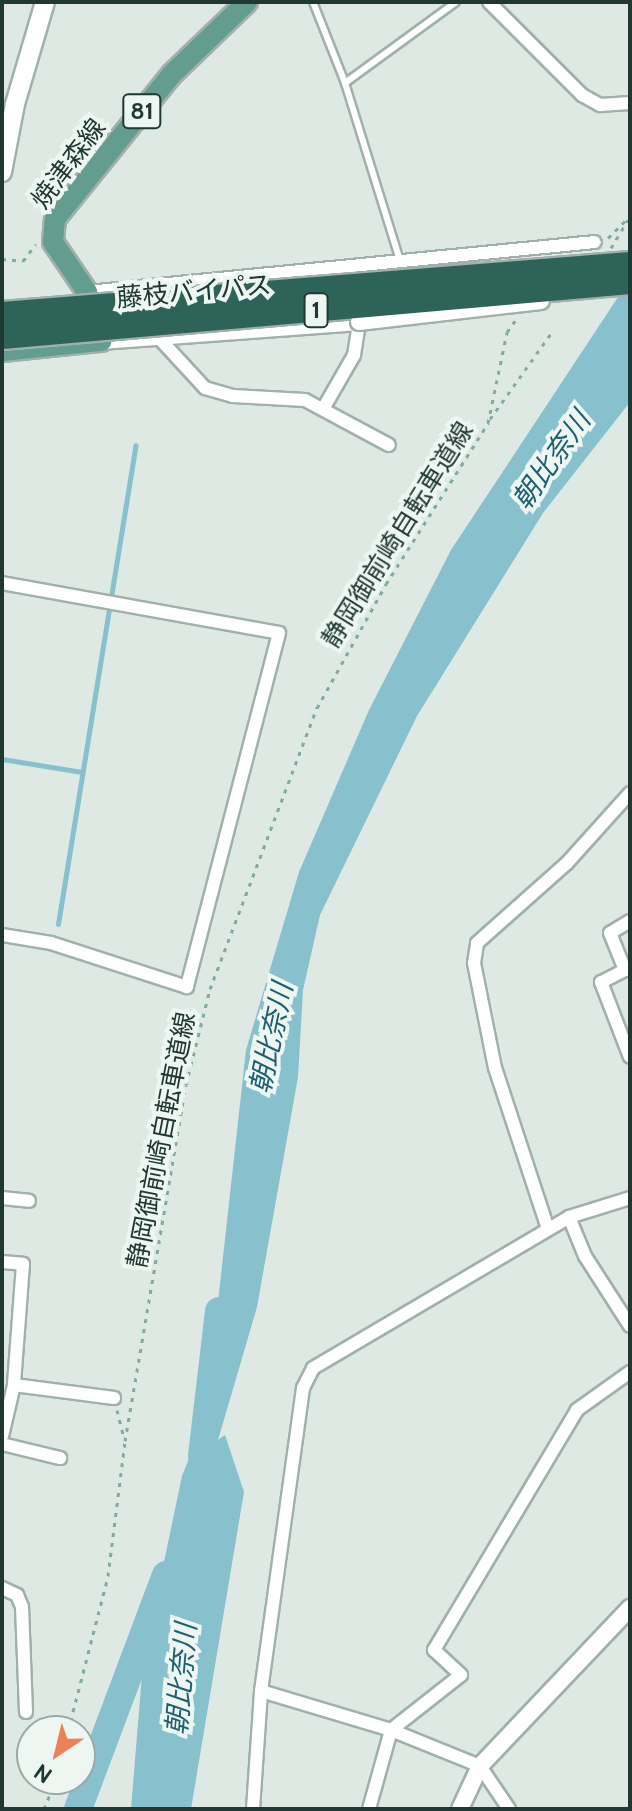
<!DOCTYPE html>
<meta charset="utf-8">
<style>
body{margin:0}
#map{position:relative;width:632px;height:1811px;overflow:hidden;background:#dee9e4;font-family:Cabin,"Noto Sans JP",sans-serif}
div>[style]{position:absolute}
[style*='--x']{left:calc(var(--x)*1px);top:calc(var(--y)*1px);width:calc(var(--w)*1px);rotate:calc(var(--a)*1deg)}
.water>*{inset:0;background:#86c1cd}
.stream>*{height:5px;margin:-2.5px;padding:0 2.5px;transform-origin:2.5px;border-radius:2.5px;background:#86c1cd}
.river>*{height:28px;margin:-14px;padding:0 14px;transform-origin:14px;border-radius:14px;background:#86c1cd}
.path>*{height:3px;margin-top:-1.5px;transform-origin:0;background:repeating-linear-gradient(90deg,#7fac9f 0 4px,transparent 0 10px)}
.roads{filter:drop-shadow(2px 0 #a1b0ab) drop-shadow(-2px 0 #a1b0ab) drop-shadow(0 2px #a1b0ab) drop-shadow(0 -2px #a1b0ab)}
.service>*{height:6px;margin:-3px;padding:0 3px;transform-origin:3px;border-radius:3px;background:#fff}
.minor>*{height:12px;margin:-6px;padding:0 6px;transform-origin:6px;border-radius:6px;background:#fff}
.tertiary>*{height:16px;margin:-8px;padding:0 8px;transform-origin:8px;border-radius:8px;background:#fff}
.secondary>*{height:18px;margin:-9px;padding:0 9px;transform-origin:9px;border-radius:9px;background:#fff}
.primary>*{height:20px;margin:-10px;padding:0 10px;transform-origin:10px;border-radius:10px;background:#639d90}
.bridges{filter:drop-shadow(2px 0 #a1b0ab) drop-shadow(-2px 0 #a1b0ab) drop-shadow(0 2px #a1b0ab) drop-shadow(0 -2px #a1b0ab)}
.tertiary-bridge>*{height:16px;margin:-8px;padding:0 8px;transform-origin:8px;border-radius:8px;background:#fff}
.motorway-bridge>*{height:24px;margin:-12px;padding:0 12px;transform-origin:12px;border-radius:12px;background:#2d6359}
span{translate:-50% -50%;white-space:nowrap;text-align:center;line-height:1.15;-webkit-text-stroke:8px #eef6f2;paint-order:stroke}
.shield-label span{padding:2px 6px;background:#eef6f2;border:2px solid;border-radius:6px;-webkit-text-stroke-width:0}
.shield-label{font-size:24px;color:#203832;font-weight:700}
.street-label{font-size:26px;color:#203832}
.water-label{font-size:28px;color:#1d6171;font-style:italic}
.frame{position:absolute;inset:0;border:4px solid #203832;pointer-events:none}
.north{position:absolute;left:16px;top:1715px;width:80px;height:80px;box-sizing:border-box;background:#eef6f2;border:2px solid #9caaa5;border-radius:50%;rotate:215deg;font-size:22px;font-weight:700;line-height:32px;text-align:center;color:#203832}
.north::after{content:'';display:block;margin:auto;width:28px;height:36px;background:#ed8057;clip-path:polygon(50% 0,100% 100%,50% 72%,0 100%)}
</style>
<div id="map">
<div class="water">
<div style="clip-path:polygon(630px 279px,630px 402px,543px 513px,417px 716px,320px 915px,303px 990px,298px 1077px,257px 1307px,218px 1440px,225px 1435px,244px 1492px,191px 1809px,131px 1809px,143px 1662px,182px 1476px,205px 1419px,246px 1050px,299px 872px,369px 710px,451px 550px)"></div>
</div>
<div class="stream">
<div style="--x:2;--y:759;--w:81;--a:9.2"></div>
<div style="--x:58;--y:924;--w:485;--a:-80.8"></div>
</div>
<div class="river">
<div style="--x:202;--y:1456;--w:146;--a:-83.3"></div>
<div style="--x:78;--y:1809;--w:250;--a:-69.4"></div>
</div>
<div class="path">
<div style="--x:608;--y:238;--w:31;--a:-45"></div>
<div style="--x:611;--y:248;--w:33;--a:-59"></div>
<div style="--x:2;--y:259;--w:21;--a:5"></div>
<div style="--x:23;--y:261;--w:21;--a:-53"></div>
<div style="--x:490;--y:419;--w:107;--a:-54.5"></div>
<div style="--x:117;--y:1410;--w:29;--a:76"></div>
<div style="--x:68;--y:1731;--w:160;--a:-75.5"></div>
<div style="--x:108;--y:1576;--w:136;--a:-82.8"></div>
<div style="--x:125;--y:1441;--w:361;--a:-80.3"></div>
<div style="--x:186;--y:1085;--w:99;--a:-76"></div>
<div style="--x:210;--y:989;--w:301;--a:-69.2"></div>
<div style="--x:317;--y:708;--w:142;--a:-60.9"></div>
<div style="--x:386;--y:584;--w:191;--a:-57.6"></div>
<div style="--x:488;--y:423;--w:93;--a:-78.2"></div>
<div style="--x:507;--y:332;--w:14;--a:-54"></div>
<div style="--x:44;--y:1809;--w:32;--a:-68"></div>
</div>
<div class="roads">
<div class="service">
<div style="--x:313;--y:2;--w:87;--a:68.4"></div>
<div style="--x:345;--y:83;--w:186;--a:72.8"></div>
<div style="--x:345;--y:83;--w:137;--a:-36.1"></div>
</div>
<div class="minor">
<div style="--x:489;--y:2;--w:132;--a:45"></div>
<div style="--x:582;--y:95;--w:21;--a:29"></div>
<div style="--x:600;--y:105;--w:30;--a:-4"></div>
<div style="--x:87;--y:292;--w:510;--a:-5.62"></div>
<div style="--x:158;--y:337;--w:69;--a:47.3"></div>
<div style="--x:205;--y:388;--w:29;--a:16"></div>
<div style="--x:233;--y:396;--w:72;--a:3.2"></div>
<div style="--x:305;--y:400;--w:95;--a:28.2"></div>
<div style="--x:323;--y:409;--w:62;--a:-60.1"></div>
<div style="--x:354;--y:355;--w:33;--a:-81"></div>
<div style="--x:2;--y:583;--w:281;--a:10.2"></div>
<div style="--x:279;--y:633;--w:366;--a:104.6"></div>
<div style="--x:187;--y:987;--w:143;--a:-162.1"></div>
<div style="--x:51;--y:943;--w:50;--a:-170.7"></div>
<div style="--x:630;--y:921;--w:23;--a:149"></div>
<div style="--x:610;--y:933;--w:40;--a:68"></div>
<div style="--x:625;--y:970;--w:27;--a:153"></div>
<div style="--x:601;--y:982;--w:80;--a:68.9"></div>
<div style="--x:2;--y:1198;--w:27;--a:6"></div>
<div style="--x:569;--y:1217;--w:42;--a:67.7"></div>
<div style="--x:585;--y:1256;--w:83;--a:57.3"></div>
<div style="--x:548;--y:1229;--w:169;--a:-108.2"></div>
<div style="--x:495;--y:1068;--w:107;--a:-101.3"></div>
<div style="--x:474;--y:963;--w:20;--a:-81"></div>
<div style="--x:477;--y:943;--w:120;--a:-41.6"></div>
<div style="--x:567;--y:863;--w:94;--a:-48"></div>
<div style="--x:2;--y:1262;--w:21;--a:5"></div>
<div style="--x:23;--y:1264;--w:121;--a:94.3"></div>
<div style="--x:14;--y:1385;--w:52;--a:103.2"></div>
<div style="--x:14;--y:1385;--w:101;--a:7.4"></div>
<div style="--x:2;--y:1444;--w:60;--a:13.6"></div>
<div style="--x:2;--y:1588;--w:17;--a:25"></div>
<div style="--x:17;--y:1595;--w:13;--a:67"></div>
<div style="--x:22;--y:1607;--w:105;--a:87.8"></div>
<div style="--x:261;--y:1691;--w:136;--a:16.7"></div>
<div style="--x:391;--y:1730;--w:96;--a:22"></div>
<div style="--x:480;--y:1766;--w:52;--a:56"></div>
<div style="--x:253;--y:1809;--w:118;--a:-86.1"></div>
<div style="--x:261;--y:1691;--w:306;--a:-82.1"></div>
<div style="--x:303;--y:1388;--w:22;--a:-63"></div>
<div style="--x:313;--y:1368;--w:297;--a:-30.5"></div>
<div style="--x:569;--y:1217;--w:64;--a:-17.3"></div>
<div style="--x:369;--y:1809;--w:82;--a:-74.4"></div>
<div style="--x:391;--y:1730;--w:89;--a:-38.2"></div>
<div style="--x:461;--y:1675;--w:37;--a:-137"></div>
<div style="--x:434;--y:1650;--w:279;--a:-59.2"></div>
<div style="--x:577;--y:1410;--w:65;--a:-35.6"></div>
</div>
<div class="tertiary">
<div style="--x:101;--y:341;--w:259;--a:-4.2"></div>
<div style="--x:460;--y:1809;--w:47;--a:-65.1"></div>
<div style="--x:480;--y:1766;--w:218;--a:-46.5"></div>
</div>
<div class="secondary">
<div style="--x:2;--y:172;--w:69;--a:-79.2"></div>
<div style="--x:15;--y:104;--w:106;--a:-73.6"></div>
</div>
<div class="primary">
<div style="--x:2;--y:351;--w:100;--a:-5.8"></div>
<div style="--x:101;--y:341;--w:51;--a:-105.9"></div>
<div style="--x:87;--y:292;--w:60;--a:-124.2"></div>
<div style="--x:53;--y:242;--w:23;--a:-85"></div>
<div style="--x:55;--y:219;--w:186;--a:-51.1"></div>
<div style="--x:172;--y:74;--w:104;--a:-43.8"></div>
</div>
</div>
<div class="bridges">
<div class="tertiary-bridge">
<div style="--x:359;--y:322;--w:183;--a:-6.6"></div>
</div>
<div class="motorway-bridge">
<div style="--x:2;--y:314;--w:630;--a:-4.55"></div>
<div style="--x:2;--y:337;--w:630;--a:-5.01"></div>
</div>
</div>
<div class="shield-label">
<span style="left:142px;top:111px">81</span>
<span style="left:316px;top:310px">1</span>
</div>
<div class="street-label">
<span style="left:69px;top:164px;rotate:-53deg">焼津森線</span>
<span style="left:194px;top:292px;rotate:-5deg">藤枝バイパス</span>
<span style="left:398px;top:535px;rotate:-58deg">静岡御前崎自転車道線</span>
<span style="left:162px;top:1140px;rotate:-79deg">静岡御前崎自転車道線</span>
</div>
<div class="water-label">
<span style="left:551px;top:460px;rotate:-55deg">朝比奈川</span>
<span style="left:271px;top:1038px;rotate:-78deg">朝比奈川</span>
<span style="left:181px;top:1679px;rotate:-85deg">朝比奈川</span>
</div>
<div class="frame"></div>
<div class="north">N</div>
</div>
